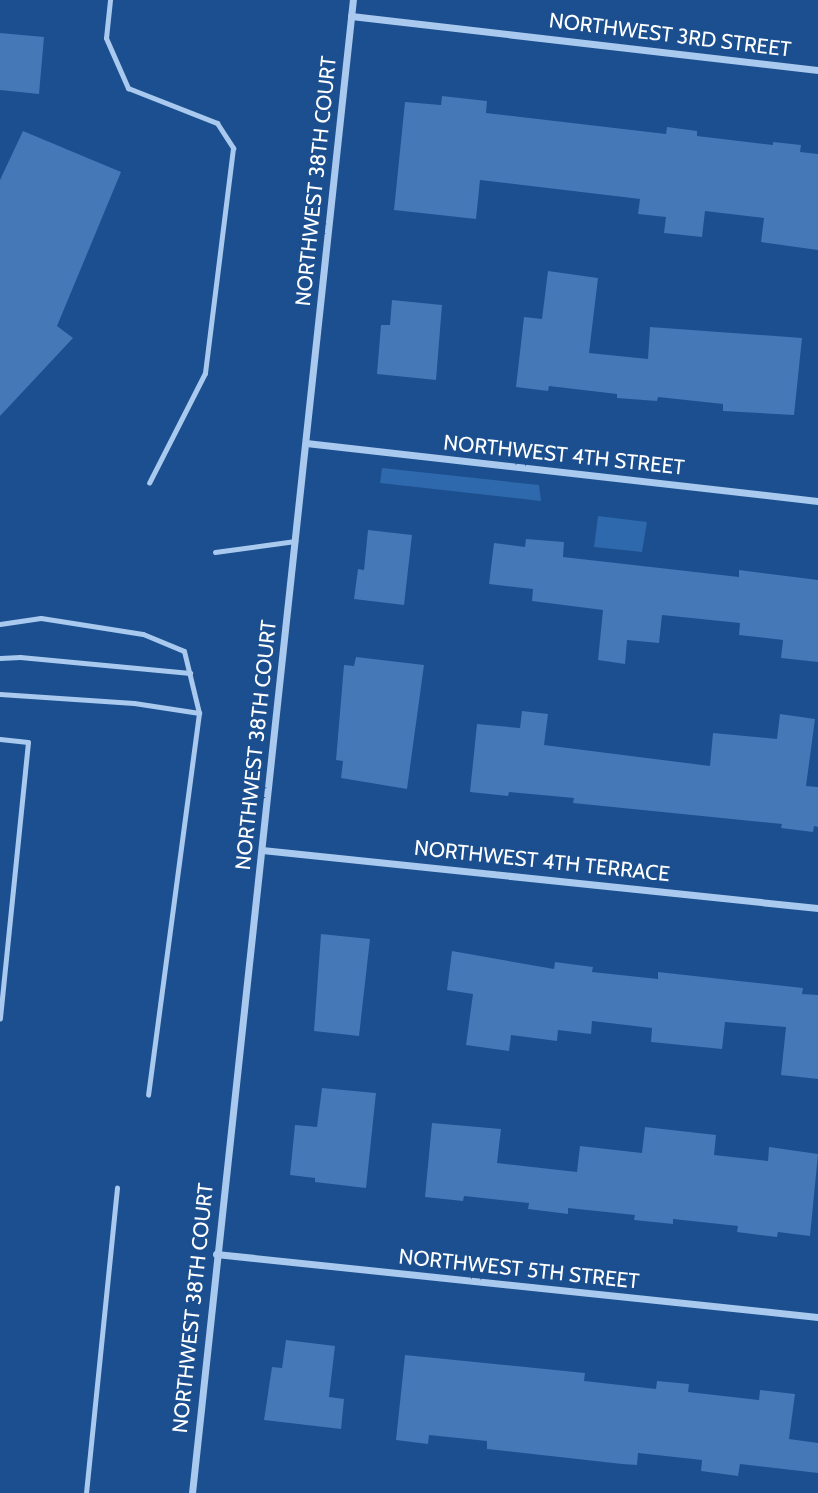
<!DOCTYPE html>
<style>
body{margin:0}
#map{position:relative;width:818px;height:1493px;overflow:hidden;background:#1b4f8f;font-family:Cabin,sans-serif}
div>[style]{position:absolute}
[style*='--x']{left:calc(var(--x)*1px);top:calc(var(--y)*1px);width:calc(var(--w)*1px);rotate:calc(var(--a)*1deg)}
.green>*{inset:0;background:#2e69ad}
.building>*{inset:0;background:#4478b7}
.lane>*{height:5px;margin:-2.5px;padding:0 2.5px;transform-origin:2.5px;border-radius:2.5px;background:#a9c9ee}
.street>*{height:7px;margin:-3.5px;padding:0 3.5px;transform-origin:3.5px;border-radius:3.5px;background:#a9c9ee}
span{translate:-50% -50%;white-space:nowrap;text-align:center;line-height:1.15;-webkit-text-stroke:6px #1b4f8f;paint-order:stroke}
.street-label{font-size:21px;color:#fff}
</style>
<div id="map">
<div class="green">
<div style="clip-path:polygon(382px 468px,539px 485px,541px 501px,380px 483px)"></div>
<div style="clip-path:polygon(598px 516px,647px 522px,642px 552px,594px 547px)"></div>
</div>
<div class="building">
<div style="clip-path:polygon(0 33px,44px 37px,39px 94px,0 90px)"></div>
<div style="clip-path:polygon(442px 96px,487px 101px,486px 113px,666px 134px,667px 127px,697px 131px,697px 136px,773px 145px,773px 142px,801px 145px,800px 152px,818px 154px,818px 250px,761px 242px,764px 218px,705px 211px,702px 237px,664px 233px,666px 217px,638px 214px,640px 199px,480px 180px,476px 219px,394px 210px,405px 102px,441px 105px)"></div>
<div style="clip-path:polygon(23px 131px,121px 172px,57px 326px,73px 338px,0 416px,0 180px)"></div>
<div style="clip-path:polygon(548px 271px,598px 278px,589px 353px,648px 359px,650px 327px,802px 338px,794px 415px,723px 411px,723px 404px,658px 397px,657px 401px,617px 398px,617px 394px,549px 386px,548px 391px,516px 387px,524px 317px,542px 319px)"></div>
<div style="clip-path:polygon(392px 300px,442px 305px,436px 380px,377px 374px,381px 325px,390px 325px)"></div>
<div style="clip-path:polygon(368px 530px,412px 535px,404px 605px,354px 599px,358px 569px,364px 570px)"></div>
<div style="clip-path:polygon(526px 539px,564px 542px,563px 557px,739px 577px,739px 570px,818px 580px,818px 662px,781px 658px,783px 640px,739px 635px,740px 623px,662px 615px,659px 643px,627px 640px,625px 664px,598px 660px,603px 610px,532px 601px,533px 589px,489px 584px,494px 543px,525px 547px)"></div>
<div style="clip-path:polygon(356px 657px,424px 665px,407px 789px,341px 778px,343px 761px,336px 760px,344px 665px,354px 666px)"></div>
<div style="clip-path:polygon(522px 711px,548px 714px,544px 745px,710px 766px,713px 733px,777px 739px,780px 714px,815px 719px,806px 786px,818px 787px,818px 827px,814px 826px,813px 832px,781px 828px,782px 824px,573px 803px,574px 798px,509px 792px,508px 796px,470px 792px,477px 724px,520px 728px)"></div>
<div style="clip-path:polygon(321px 934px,370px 939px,359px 1036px,314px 1031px)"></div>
<div style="clip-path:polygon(452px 951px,554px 969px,555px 962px,593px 967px,592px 972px,658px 979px,658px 972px,803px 988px,802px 994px,818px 995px,818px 1079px,781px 1075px,786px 1027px,725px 1022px,722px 1049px,651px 1042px,652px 1028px,592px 1021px,591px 1034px,558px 1030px,557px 1041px,511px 1035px,509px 1051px,466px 1045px,473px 994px,447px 990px)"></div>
<div style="clip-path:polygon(322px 1088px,376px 1093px,366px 1188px,315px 1182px,315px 1178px,290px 1175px,295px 1125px,317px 1127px)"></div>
<div style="clip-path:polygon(432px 1123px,501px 1129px,497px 1163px,577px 1172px,580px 1146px,642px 1153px,645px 1127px,716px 1135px,714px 1155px,768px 1161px,769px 1147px,818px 1154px,810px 1236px,778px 1232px,777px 1237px,737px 1232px,738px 1226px,673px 1219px,673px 1224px,634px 1220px,635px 1215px,568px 1208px,568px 1214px,528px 1209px,529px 1203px,464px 1196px,463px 1201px,425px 1197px)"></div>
<div style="clip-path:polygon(286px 1340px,335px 1346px,329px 1397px,344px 1399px,341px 1429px,264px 1420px,272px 1367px,282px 1368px)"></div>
<div style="clip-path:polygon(405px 1355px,585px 1373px,584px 1381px,656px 1389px,657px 1381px,689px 1384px,688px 1392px,759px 1400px,760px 1390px,795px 1394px,789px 1439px,818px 1443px,818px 1473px,740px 1464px,738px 1476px,701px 1471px,702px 1460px,638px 1453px,637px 1465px,622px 1464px,487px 1449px,487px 1441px,429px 1435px,428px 1444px,396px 1440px)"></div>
</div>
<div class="lane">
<div style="--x:110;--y:0;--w:38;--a:96"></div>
<div style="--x:106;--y:38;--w:55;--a:66.3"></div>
<div style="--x:128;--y:88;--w:96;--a:21.5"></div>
<div style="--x:217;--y:123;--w:30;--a:57"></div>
<div style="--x:233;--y:148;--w:227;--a:97.1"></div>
<div style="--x:205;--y:373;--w:123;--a:117"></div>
<div style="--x:215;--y:552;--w:81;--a:-7.8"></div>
<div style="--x:0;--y:624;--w:41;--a:-8.3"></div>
<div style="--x:41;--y:618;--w:103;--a:8.9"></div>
<div style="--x:143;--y:634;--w:44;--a:22.5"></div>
<div style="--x:184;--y:651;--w:64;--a:76.4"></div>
<div style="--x:199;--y:713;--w:385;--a:97.6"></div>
<div style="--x:0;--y:658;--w:20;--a:-3"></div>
<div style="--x:20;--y:657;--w:171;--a:5.4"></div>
<div style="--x:0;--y:694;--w:134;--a:3.8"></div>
<div style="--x:134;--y:703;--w:66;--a:8.7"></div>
<div style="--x:0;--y:739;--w:28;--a:6"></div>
<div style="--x:28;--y:742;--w:278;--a:95.8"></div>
<div style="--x:86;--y:1493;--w:307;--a:-84.2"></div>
</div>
<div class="street">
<div style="--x:351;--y:16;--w:470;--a:6.6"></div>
<div style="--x:306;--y:443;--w:515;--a:6.46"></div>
<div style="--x:262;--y:850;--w:559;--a:5.96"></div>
<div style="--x:216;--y:1254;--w:605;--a:5.97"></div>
<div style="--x:192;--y:1493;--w:1502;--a:-83.85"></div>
</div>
<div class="street-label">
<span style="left:670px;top:35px;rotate:7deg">NORTHWEST 3RD STREET</span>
<span style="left:316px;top:181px;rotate:-84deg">NORTHWEST 38TH COURT</span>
<span style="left:564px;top:455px;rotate:6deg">NORTHWEST 4TH STREET</span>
<span style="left:256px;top:745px;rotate:-84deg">NORTHWEST 38TH COURT</span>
<span style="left:542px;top:861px;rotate:6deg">NORTHWEST 4TH TERRACE</span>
<span style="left:519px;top:1269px;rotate:6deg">NORTHWEST 5TH STREET</span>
<span style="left:193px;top:1308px;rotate:-84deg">NORTHWEST 38TH COURT</span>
</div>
</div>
